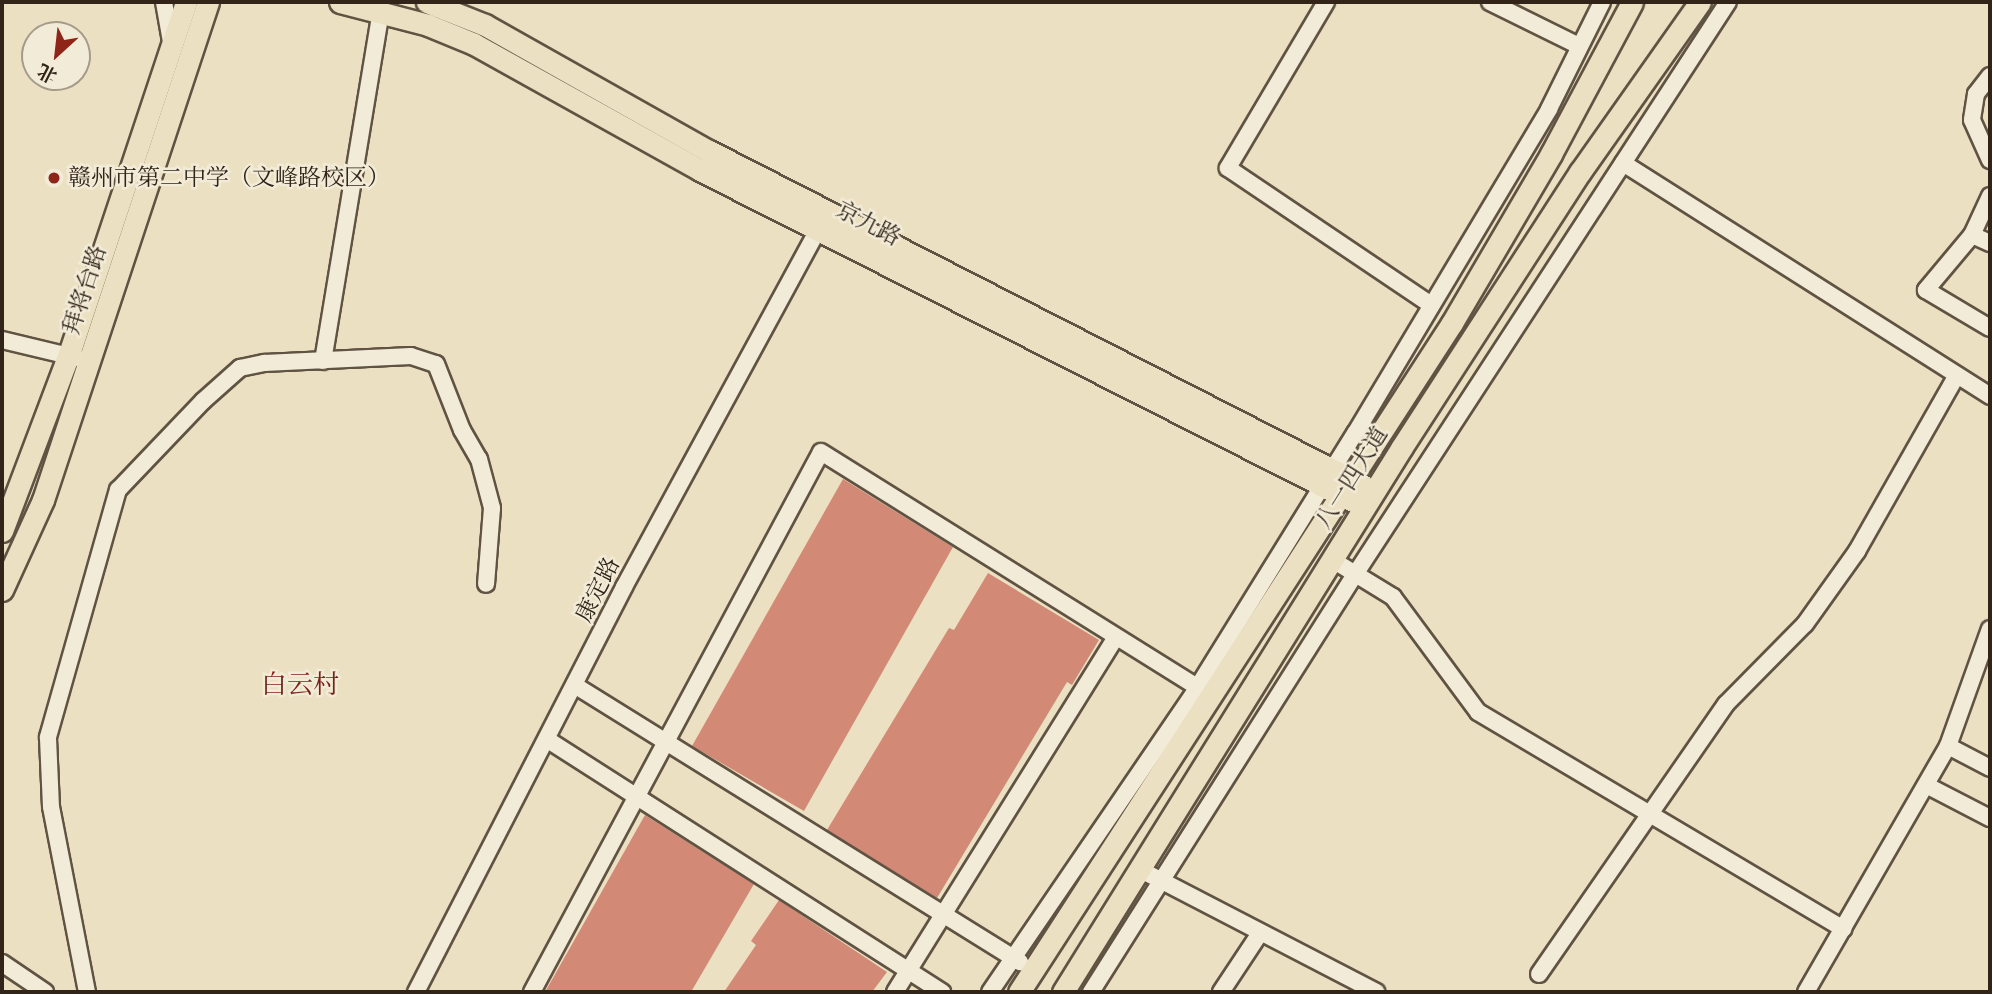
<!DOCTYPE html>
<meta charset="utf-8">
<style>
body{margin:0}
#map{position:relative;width:1992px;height:994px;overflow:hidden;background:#ebe0c1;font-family:"IM FELL Double Pica","Noto Serif SC",serif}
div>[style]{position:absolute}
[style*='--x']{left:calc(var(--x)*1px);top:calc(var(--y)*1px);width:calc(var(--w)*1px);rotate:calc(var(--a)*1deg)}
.building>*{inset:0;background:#d28a77}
.roads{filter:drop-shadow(2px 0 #605343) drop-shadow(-2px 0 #605343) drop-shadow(0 2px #605343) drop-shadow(0 -2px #605343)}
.minor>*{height:16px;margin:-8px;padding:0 8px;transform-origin:8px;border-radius:8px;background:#f2ebd7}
.major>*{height:21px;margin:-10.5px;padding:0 10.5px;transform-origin:10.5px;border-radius:10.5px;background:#ebe0c1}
.dots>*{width:19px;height:19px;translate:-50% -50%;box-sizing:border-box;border:4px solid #f2ebd7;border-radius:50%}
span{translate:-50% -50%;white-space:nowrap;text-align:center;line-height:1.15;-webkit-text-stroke:5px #f2ebd7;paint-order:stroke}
.poi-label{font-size:23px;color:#322419}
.left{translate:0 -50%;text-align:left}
.street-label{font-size:23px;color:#322419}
.quarter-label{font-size:26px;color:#7a1f14}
.frame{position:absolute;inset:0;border:4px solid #322419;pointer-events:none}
.north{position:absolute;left:21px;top:21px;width:70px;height:70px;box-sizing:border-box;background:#f2ebd7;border:2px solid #a59b8b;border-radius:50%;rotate:207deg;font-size:19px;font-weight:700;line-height:28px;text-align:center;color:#322419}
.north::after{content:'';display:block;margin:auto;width:24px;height:32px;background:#8f2418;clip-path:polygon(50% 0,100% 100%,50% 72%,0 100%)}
</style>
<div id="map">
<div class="building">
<div style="clip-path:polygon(843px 479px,953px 547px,804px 811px,692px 746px)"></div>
<div style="clip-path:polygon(988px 573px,1099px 640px,1072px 685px,1067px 682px,937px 898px,827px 830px,949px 628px,954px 630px)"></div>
<div style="clip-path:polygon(645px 815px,754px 884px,691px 992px,545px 992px)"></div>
<div style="clip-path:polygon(779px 900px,887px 972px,872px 992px,724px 992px,756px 945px,751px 941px)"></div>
</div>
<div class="roads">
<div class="minor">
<div style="--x:164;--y:2;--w:39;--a:80"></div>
<div style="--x:1326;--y:2;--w:193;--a:120.6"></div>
<div style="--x:1228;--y:168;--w:245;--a:34"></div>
<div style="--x:1490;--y:2;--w:99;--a:26.3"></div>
<div style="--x:1990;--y:76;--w:23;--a:128"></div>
<div style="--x:1976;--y:94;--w:26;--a:99"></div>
<div style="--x:1972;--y:120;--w:44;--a:65.8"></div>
<div style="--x:1623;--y:163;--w:435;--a:32.4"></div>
<div style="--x:1990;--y:196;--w:43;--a:114.8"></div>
<div style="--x:1972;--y:235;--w:72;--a:129.9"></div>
<div style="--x:1926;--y:290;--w:74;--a:30.7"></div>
<div style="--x:1972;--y:235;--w:20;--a:24"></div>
<div style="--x:2;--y:340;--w:77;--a:13.5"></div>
<div style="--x:323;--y:361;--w:355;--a:-80.6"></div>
<div style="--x:1331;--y:559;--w:73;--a:31.5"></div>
<div style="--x:1393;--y:597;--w:143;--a:53.5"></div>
<div style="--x:1478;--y:712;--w:425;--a:30.7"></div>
<div style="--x:576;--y:686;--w:523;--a:31.87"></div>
<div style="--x:548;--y:740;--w:468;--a:32.6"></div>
<div style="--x:1948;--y:746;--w:47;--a:27.6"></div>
<div style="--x:1926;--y:785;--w:72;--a:27.3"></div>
<div style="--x:1141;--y:870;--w:265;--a:27.4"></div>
<div style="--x:2;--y:963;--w:52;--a:34"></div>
<div style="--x:1539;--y:974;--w:328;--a:-55.3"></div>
<div style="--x:1726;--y:704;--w:112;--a:-45.4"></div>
<div style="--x:1805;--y:624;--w:90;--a:-54.5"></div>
<div style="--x:1857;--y:551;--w:202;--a:-60.4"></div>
<div style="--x:87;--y:992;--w:188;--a:-101"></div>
<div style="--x:51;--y:807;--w:70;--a:-92.5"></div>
<div style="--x:48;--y:737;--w:257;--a:-74.2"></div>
<div style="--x:118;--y:490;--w:123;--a:-46.3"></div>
<div style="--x:203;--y:401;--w:50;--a:-41.7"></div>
<div style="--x:240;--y:368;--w:25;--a:-12"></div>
<div style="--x:264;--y:363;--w:147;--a:-2.7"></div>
<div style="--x:411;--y:356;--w:26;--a:18"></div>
<div style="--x:436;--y:364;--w:71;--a:68.5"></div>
<div style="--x:462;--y:430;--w:34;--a:60"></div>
<div style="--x:479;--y:459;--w:51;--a:75.1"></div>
<div style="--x:492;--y:508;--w:76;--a:94.5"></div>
<div style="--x:416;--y:992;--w:455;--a:-62.8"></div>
<div style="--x:624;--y:587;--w:415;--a:-61.5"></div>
<div style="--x:532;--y:992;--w:612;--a:-61.84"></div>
<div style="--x:821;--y:452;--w:453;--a:32"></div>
<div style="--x:895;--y:992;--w:418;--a:-58.1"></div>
<div style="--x:990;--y:992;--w:368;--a:-55.7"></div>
<div style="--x:1197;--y:688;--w:301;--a:-58.2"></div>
<div style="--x:1356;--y:432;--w:376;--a:-59.1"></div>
<div style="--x:1549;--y:109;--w:119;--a:-63.6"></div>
<div style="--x:1091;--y:992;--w:496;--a:-57.7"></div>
<div style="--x:1356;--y:573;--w:681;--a:-56.92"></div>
<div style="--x:1221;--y:992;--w:71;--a:-56.5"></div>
<div style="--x:1806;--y:992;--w:284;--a:-60"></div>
<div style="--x:1948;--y:746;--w:124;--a:-70.3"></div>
</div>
<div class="major">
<div style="--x:340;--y:2;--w:91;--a:14.6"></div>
<div style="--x:428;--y:25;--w:50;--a:22.4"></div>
<div style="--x:474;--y:44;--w:259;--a:29.1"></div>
<div style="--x:700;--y:170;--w:732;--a:26.88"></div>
<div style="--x:427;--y:2;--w:62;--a:21.6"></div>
<div style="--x:485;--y:25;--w:257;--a:29.4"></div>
<div style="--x:709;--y:151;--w:736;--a:27.09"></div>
<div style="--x:2;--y:531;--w:189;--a:-69.3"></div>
<div style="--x:69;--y:354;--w:371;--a:-71.6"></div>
<div style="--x:2;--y:590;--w:99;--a:-65.5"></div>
<div style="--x:43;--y:500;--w:525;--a:-71.67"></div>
<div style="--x:1019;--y:992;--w:797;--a:-57.09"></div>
<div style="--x:1452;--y:323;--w:196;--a:-59.6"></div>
<div style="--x:1551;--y:154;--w:172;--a:-61.9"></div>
<div style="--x:1063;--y:992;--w:642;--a:-58.12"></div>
<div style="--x:1402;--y:447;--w:328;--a:-57.1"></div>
<div style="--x:1580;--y:172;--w:208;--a:-54.8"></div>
</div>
</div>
<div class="dots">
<div style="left:54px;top:178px;background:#8f2418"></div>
</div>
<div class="poi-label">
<span class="left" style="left:68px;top:178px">赣州市第二中学（文峰路校区）</span>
</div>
<div class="street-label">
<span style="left:868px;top:224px;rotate:27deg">京九路</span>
<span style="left:85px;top:290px;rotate:-72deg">拜将台路</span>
<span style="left:1352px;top:478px;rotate:-58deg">八一四大道</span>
<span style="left:598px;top:590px;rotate:-63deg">康定路</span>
</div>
<div class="quarter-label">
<span style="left:300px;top:686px">白云村</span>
</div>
<div class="frame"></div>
<div class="north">北</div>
</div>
